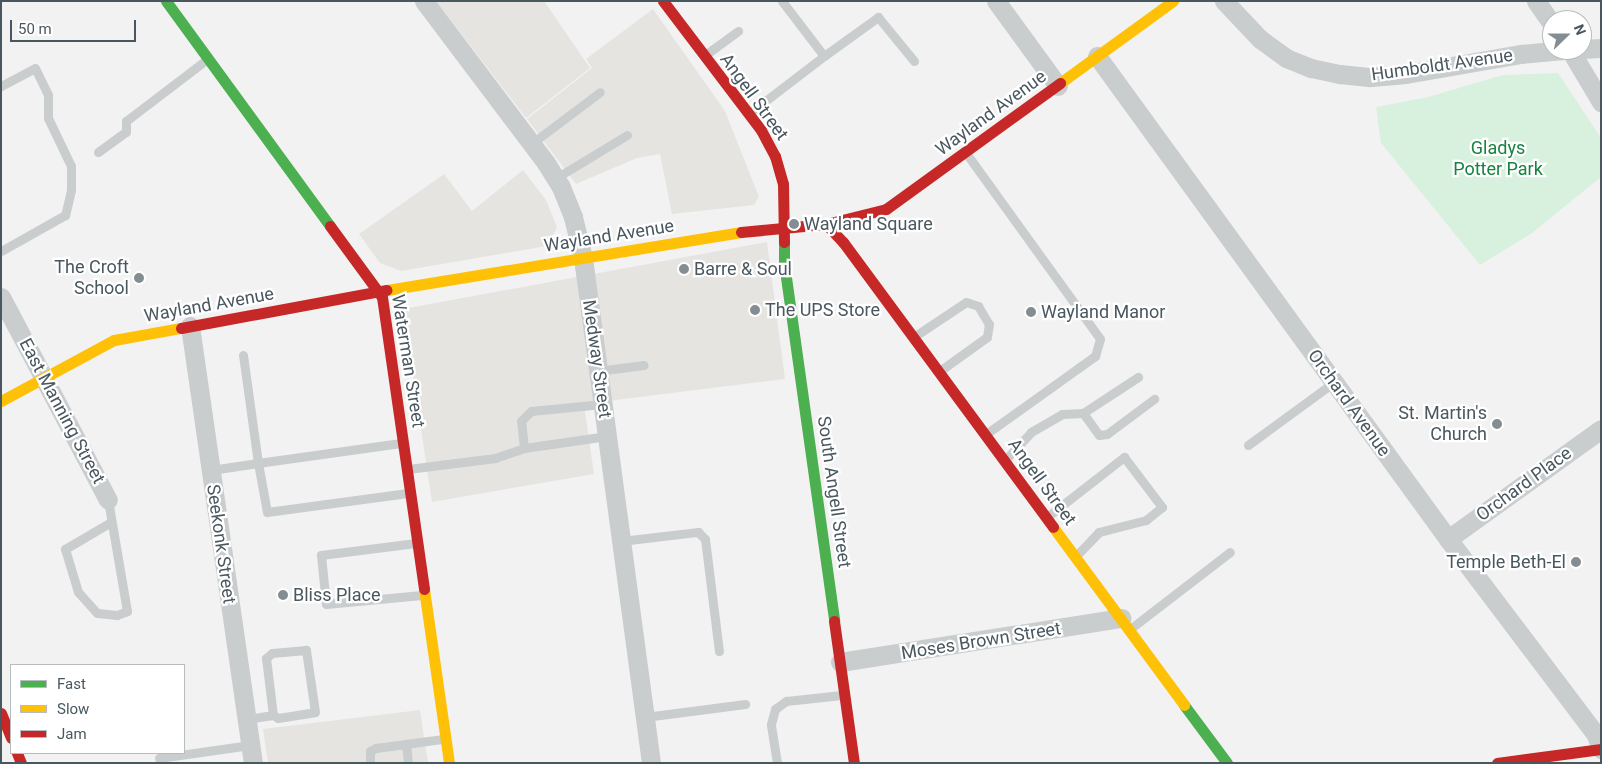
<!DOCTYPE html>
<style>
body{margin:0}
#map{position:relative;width:1602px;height:764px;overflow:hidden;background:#f3f2f2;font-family:Roboto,sans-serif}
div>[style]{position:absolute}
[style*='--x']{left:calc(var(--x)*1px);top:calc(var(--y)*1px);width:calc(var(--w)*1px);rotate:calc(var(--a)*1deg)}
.commercial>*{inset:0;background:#e6e4e1}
.green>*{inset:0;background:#d8f1de}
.lane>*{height:9px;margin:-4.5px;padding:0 4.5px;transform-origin:4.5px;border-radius:4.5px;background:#cacdce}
.street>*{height:19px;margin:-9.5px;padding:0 9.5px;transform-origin:9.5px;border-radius:9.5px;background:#cacdce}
.fast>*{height:11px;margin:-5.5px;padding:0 5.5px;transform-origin:5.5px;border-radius:5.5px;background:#4caf50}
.slow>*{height:11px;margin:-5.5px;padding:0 5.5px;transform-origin:5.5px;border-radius:5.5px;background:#ffc107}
.jam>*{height:11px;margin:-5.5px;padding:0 5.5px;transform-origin:5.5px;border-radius:5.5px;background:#c62828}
.dots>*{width:14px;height:14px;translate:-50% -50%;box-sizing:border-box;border:2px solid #fff;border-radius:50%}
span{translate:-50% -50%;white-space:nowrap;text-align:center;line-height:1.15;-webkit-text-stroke:4.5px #fff;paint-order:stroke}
.street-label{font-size:18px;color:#49575f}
.park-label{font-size:18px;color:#188241}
.poi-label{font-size:18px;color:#49575f}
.left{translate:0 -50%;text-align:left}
.right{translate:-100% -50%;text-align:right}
.frame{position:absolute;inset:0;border:2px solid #49575f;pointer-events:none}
.legend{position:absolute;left:10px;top:664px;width:175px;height:90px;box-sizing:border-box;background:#fff;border:1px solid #b6bcbf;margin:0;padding:6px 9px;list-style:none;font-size:15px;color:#49575f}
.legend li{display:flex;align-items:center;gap:10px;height:25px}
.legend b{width:25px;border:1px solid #b6bcbf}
.north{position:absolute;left:1542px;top:10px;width:50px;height:50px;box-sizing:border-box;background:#fff;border:1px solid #b6bcbf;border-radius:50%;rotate:68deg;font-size:14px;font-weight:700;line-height:20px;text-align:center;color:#49575f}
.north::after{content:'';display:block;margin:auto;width:18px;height:22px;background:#848d92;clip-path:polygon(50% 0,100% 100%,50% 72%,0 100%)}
.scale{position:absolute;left:10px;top:20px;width:126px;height:22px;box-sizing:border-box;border:2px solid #49575f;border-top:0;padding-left:6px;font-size:15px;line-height:18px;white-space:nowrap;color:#49575f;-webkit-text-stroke:4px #fff;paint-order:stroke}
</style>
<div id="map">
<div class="commercial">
<div style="clip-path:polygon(436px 1px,544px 1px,590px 68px,526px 118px)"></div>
<div style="clip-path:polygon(653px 9px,725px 111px,759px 197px,754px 205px,672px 214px,660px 154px,637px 158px,576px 184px,527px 119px,592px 68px,586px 59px)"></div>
<div style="clip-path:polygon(523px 170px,546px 200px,557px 227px,547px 246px,401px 271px,380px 263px,359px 234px,444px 174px,472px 211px)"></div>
<div style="clip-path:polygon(767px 242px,785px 379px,584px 404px,594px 474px,432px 502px,403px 309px)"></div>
<div style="clip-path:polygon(420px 710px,428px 763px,268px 763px,263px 729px)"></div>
</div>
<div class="green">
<div style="clip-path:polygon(1558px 73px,1601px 138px,1601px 177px,1532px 233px,1480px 265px,1381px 143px,1376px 107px,1428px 97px,1503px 75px)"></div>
</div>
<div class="lane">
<div style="--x:705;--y:55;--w:41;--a:-36"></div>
<div style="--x:824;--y:56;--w:67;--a:-35.8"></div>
<div style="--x:878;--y:17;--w:57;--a:50.7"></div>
<div style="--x:1;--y:86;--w:38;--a:-28"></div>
<div style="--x:35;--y:68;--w:30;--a:64"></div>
<div style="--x:48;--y:95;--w:23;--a:90"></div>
<div style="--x:48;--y:118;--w:53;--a:64.4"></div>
<div style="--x:71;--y:166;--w:24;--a:90"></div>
<div style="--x:71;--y:190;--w:26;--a:103"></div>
<div style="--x:65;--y:215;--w:73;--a:150.6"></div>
<div style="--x:751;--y:112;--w:92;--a:-37.5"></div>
<div style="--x:824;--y:56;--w:69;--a:-127.4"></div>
<div style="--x:531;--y:144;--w:86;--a:-37"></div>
<div style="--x:98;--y:152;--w:34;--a:-36"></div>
<div style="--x:126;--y:132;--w:11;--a:-90"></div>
<div style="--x:126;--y:121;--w:101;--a:-37.3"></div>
<div style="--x:966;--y:153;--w:229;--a:54.2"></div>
<div style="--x:1100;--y:339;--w:18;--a:106"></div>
<div style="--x:1095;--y:356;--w:134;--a:144.4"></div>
<div style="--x:556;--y:178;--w:83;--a:-31.2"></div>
<div style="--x:915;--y:336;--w:61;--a:-33.7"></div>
<div style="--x:966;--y:302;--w:13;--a:18"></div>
<div style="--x:978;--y:306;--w:21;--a:59"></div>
<div style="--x:989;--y:324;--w:13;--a:99"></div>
<div style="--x:987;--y:337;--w:57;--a:144.3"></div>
<div style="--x:243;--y:355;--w:109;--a:82.1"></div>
<div style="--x:258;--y:463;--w:144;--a:-8"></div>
<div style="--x:598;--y:371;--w:46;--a:-7.4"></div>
<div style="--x:1083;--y:413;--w:27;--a:54"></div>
<div style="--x:1099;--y:435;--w:8;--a:-7"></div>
<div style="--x:1107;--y:434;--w:59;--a:-36.7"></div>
<div style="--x:1248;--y:445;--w:107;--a:-36.2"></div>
<div style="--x:524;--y:448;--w:27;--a:-96"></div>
<div style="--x:521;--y:421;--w:14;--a:-45"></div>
<div style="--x:531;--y:411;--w:72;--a:-5.6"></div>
<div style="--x:1007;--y:458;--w:35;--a:-47"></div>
<div style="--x:1031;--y:432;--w:36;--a:-30"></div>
<div style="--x:1062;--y:414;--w:21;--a:-3"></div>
<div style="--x:1083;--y:413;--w:66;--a:-33.2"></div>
<div style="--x:408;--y:469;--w:88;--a:-7.2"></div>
<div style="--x:495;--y:458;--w:31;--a:-19"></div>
<div style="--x:524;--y:448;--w:84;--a:-8.2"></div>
<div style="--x:211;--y:470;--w:48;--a:-8.5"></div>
<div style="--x:258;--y:463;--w:50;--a:79.6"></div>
<div style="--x:267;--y:512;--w:142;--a:-7.7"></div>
<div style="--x:108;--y:500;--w:113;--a:80.3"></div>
<div style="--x:127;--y:611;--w:11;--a:158"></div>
<div style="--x:117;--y:615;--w:20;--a:-174"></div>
<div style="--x:97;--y:613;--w:28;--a:-132"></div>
<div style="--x:78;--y:592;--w:45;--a:-106.8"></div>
<div style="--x:65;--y:549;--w:53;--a:-30.4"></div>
<div style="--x:1047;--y:517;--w:98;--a:-37.9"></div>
<div style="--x:1124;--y:457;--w:63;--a:52.8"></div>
<div style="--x:1162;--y:507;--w:21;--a:141"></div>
<div style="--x:1146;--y:520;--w:49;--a:165.7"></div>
<div style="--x:1099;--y:532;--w:32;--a:134"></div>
<div style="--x:621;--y:541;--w:78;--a:-6.7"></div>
<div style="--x:698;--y:532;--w:10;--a:45"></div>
<div style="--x:705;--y:539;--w:113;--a:82.9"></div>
<div style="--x:416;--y:543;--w:96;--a:172.8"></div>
<div style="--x:321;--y:555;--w:49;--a:84.2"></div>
<div style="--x:326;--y:604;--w:96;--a:-5.4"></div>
<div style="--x:1130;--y:629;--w:126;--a:-37.6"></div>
<div style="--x:645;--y:717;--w:101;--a:-7.4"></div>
<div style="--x:247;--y:719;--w:26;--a:-9"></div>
<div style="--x:273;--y:715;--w:6;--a:31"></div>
<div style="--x:278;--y:718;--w:37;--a:-9"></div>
<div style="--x:315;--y:712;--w:63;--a:-98.3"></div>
<div style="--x:306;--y:650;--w:34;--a:175"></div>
<div style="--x:272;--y:653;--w:8;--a:140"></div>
<div style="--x:266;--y:658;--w:57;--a:83"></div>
<div style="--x:406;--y:744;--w:19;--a:84"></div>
<div style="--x:159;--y:758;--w:92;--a:-8.1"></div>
<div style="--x:370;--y:763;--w:12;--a:-90"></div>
<div style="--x:370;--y:751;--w:7;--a:-27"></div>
<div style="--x:376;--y:748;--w:68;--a:-7.7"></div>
<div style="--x:777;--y:763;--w:39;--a:-99"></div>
<div style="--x:771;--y:724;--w:16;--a:-75"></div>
<div style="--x:775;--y:709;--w:14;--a:-36"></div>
<div style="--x:786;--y:701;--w:56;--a:-6.1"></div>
</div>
<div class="street">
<div style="--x:424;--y:1;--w:203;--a:53"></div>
<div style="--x:546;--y:163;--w:28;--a:58"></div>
<div style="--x:561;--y:187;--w:32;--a:68"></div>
<div style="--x:573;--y:217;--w:42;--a:76.3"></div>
<div style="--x:583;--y:258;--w:510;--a:82.33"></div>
<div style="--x:996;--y:1;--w:105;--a:53.9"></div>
<div style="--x:1224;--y:1;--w:52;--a:46.5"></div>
<div style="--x:1260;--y:39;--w:32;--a:36"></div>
<div style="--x:1286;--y:58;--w:27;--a:22"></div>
<div style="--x:1311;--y:68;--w:30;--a:12"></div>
<div style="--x:1340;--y:74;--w:31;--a:6"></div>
<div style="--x:1371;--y:77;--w:35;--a:-5"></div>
<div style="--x:1406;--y:74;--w:117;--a:-9.9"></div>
<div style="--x:1521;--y:54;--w:43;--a:-5.3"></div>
<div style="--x:1536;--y:1;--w:28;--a:55"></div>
<div style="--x:1582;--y:49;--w:19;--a:-3"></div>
<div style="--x:1570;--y:50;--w:61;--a:59.2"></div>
<div style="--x:1097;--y:56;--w:597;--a:53.99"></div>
<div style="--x:1448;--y:539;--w:246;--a:52.9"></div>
<div style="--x:1596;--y:735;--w:15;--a:70"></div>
<div style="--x:1;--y:297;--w:229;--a:62.2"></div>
<div style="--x:190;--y:326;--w:442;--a:81.8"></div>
<div style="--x:1448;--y:539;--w:188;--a:-35.7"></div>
<div style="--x:840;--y:662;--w:285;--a:-8.9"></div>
</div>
<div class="fast">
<div style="--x:166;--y:1;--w:278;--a:53.9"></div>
<div style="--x:784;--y:242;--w:21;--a:90"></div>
<div style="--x:784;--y:263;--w:361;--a:82"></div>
<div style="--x:1184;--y:705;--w:72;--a:53.4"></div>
</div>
<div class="slow">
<div style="--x:1060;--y:83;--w:140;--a:-36"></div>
<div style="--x:387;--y:290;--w:359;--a:-9.3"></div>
<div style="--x:1;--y:401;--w:128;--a:-28.4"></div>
<div style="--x:114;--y:340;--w:68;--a:-10.2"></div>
<div style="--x:1053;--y:527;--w:221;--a:53.6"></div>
<div style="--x:424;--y:589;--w:176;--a:81.8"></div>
</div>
<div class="jam">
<div style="--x:663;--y:1;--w:162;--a:52.8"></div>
<div style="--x:761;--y:130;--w:30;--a:62"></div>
<div style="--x:775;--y:156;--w:29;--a:74"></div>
<div style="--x:783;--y:184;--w:58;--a:89"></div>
<div style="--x:826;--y:224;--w:25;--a:47"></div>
<div style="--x:843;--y:242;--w:354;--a:53.6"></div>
<div style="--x:330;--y:226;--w:88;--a:53.8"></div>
<div style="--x:382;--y:297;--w:295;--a:81.8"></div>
<div style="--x:741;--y:232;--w:85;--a:-5.4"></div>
<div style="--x:826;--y:224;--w:62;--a:-14"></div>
<div style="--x:886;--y:209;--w:215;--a:-35.9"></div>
<div style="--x:181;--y:328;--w:209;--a:-10.5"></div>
<div style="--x:834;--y:621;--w:143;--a:82"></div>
<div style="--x:1;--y:713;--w:27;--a:68"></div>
<div style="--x:17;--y:753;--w:11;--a:68"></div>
<div style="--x:1497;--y:763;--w:105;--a:-7.7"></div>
</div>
<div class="dots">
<div style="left:794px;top:224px;background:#848d92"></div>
<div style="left:684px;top:269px;background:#848d92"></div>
<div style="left:139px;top:278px;background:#848d92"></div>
<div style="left:755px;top:310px;background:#848d92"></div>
<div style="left:1031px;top:312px;background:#848d92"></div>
<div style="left:1497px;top:424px;background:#848d92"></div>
<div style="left:1576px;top:562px;background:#848d92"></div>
<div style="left:283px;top:595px;background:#848d92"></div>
</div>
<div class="street-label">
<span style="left:1442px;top:65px;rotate:-8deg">Humboldt Avenue</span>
<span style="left:754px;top:97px;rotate:54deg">Angell Street</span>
<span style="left:991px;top:113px;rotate:-36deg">Wayland Avenue</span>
<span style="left:609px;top:236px;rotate:-9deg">Wayland Avenue</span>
<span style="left:209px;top:305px;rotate:-10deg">Wayland Avenue</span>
<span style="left:597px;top:359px;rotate:82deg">Medway Street</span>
<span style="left:408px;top:361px;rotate:81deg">Waterman Street</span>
<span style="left:1349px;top:403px;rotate:54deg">Orchard Avenue</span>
<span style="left:62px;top:411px;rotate:62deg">East Manning Street</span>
<span style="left:1042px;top:482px;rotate:54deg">Angell Street</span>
<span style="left:1524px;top:484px;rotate:-36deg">Orchard Place</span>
<span style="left:834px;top:492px;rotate:82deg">South Angell Street</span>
<span style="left:221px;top:544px;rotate:82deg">Seekonk Street</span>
<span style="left:981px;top:641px;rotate:-9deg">Moses Brown Street</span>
</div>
<div class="park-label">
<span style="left:1498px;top:159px">Gladys<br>Potter Park</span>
</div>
<div class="poi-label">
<span class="left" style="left:804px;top:224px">Wayland Square</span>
<span class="right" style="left:129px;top:278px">The Croft<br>School</span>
<span class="left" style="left:694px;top:269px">Barre &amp; Soul</span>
<span class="left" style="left:765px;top:310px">The UPS Store</span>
<span class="left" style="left:1041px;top:312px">Wayland Manor</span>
<span class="right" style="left:1487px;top:424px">St. Martin's<br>Church</span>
<span class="right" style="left:1566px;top:562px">Temple Beth-El</span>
<span class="left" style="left:293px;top:595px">Bliss Place</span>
</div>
<div class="frame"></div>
<ul class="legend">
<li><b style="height:6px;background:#4caf50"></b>Fast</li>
<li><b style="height:6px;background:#ffc107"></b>Slow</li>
<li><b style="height:6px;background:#c62828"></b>Jam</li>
</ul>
<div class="north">N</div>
<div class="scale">50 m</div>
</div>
